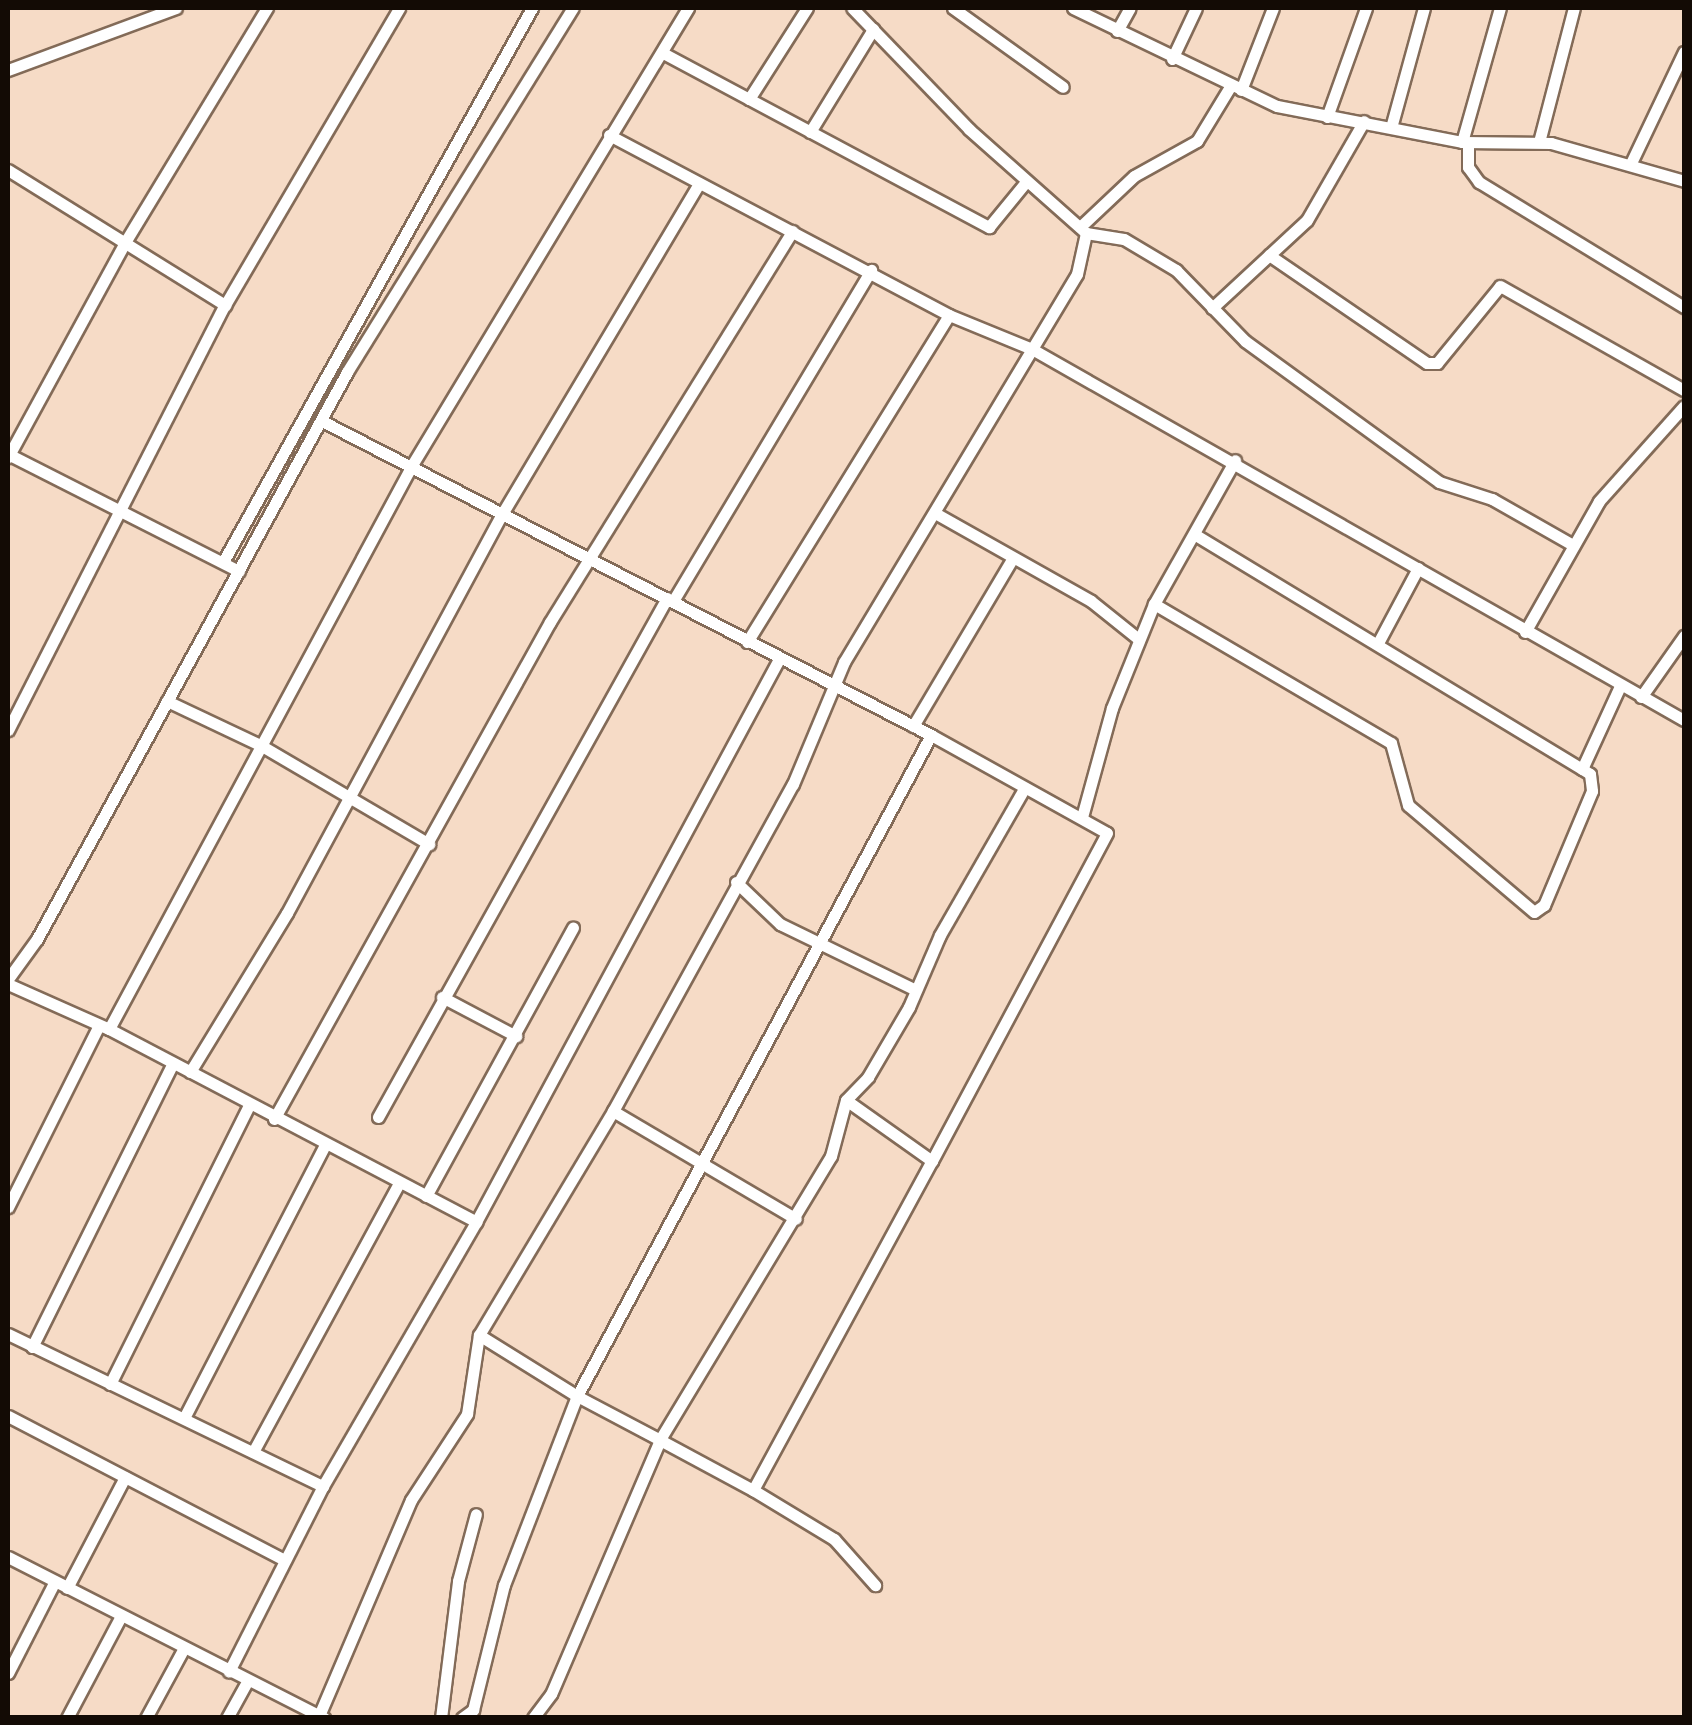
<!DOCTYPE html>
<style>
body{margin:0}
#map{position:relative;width:1692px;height:1725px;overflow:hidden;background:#f6dbc6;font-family:Jost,sans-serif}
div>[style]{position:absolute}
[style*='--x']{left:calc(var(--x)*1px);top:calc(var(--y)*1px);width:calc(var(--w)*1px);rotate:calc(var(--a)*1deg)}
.roads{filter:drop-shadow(2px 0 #836b58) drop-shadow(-2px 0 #836b58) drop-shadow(0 2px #836b58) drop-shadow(0 -2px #836b58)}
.minor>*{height:11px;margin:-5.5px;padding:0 5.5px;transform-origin:5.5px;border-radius:5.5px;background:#fff}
span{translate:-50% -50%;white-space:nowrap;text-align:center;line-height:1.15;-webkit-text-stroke:9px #ffe9d8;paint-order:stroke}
.frame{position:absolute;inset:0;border:10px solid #130b05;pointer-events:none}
</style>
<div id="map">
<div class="roads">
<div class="minor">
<div style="--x:953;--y:8;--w:135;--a:35.7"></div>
<div style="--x:1073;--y:8;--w:226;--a:25.7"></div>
<div style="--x:1277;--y:106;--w:188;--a:11"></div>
<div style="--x:1462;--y:142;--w:89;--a:0.6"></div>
<div style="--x:1551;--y:143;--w:138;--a:15.9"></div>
<div style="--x:1117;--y:31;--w:26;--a:-61"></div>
<div style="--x:663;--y:53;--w:370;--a:28.1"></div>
<div style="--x:989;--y:227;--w:57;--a:-50.7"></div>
<div style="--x:1172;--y:59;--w:56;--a:-64.8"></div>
<div style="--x:8;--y:70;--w:179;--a:-20.3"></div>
<div style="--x:1241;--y:90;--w:88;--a:-68.7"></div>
<div style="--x:749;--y:99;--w:108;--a:-57.5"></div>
<div style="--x:1327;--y:117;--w:116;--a:-70.3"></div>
<div style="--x:1392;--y:124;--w:120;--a:-74.6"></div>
<div style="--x:810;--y:132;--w:121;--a:-58.5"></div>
<div style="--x:609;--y:135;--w:385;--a:27.9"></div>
<div style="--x:949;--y:315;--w:90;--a:22.3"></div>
<div style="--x:1032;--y:349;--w:87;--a:-59"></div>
<div style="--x:1077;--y:274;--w:42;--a:-77.6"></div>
<div style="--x:1086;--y:233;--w:157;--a:-138.4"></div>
<div style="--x:969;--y:129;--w:168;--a:-134"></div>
<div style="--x:1462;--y:142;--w:139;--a:-74.2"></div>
<div style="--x:1539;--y:142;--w:138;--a:-75.4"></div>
<div style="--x:1468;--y:143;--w:24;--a:90"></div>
<div style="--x:1468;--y:167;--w:19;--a:54"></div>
<div style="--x:1479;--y:182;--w:240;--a:31.4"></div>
<div style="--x:1631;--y:163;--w:123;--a:-64.5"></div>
<div style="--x:8;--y:170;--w:256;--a:31.9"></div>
<div style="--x:1080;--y:227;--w:74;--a:-43.4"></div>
<div style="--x:1134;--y:176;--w:72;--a:-29.1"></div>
<div style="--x:1197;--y:141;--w:66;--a:-58.7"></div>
<div style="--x:1086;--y:233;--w:38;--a:9"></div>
<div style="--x:1124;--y:239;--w:61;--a:30.8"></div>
<div style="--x:1176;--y:270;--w:99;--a:45.8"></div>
<div style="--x:1245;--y:341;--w:240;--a:36"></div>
<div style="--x:1439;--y:482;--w:56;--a:17.8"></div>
<div style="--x:1492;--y:499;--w:93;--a:29.6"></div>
<div style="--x:1269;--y:255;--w:191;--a:34.4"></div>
<div style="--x:1427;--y:363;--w:10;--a:0"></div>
<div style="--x:1437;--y:363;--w:99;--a:-50.7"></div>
<div style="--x:1500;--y:286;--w:211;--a:29.5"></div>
<div style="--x:1212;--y:308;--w:129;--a:-42.8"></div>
<div style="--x:1307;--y:220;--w:114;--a:-60.1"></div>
<div style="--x:322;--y:421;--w:685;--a:27.28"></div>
<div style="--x:931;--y:735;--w:201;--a:29.1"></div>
<div style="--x:1107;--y:833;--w:372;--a:118.1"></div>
<div style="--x:8;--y:454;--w:259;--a:26.9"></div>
<div style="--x:8;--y:457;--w:243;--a:-61.4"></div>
<div style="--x:124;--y:244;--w:276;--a:-58.8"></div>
<div style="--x:935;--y:513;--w:179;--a:29.4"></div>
<div style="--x:1091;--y:601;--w:58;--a:38.7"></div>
<div style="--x:1194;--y:534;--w:463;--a:31.2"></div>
<div style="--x:1590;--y:774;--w:17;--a:83"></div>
<div style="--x:1592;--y:791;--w:124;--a:112.8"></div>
<div style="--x:1544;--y:905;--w:12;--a:145"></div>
<div style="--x:1534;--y:912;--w:165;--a:-139.7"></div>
<div style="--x:1408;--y:805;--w:64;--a:-105.3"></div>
<div style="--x:1391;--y:743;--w:275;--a:-149.6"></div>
<div style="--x:1154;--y:604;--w:165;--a:-60.6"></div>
<div style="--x:223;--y:562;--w:634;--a:-60.85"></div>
<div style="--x:673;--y:601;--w:386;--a:-59.1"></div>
<div style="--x:1525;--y:632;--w:150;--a:-60.5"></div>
<div style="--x:1599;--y:501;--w:127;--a:-48.2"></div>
<div style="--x:747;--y:642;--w:384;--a:-58.3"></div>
<div style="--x:1378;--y:643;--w:85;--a:-61.9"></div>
<div style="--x:1641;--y:697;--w:75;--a:-54.8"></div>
<div style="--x:167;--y:701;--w:105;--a:25.3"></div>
<div style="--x:262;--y:746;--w:194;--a:30.4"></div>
<div style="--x:913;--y:726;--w:194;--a:-59.3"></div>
<div style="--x:8;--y:730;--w:477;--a:-63"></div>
<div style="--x:225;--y:305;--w:344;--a:-59.6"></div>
<div style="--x:1582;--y:769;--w:91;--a:-65.4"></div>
<div style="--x:1082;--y:817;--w:113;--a:-74.6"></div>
<div style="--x:1112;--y:708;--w:112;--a:-68"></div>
<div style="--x:736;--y:882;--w:61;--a:43.7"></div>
<div style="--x:780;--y:924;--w:149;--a:25.9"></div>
<div style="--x:8;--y:979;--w:49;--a:-54.1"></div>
<div style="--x:37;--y:939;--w:646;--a:-61.33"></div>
<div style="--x:347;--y:372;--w:428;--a:-58.2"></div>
<div style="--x:8;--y:984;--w:111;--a:24"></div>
<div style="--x:109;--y:1029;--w:415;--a:27.7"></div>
<div style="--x:476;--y:1222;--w:305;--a:120.1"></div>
<div style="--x:323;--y:1486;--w:208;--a:116.9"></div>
<div style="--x:442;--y:997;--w:84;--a:27.8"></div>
<div style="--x:109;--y:1029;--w:640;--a:-61.75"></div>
<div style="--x:412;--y:465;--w:534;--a:-58.87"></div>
<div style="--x:190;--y:1072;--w:186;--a:-58.6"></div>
<div style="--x:287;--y:913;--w:453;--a:-61.7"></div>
<div style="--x:502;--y:514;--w:385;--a:-59.2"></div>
<div style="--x:846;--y:1100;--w:32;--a:-46"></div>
<div style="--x:868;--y:1077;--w:81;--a:-59.6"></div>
<div style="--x:909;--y:1007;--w:78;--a:-66.7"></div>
<div style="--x:940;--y:935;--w:168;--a:-60.1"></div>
<div style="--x:613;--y:1111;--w:373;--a:-61.2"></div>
<div style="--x:793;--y:784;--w:132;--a:-67.3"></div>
<div style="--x:844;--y:662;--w:365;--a:-59"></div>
<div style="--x:1032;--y:349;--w:750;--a:29.64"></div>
<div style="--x:378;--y:1117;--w:594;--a:-60.89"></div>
<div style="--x:274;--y:1119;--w:568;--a:-60.96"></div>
<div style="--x:550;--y:622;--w:460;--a:-58.2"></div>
<div style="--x:426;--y:1196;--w:306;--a:-61.3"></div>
<div style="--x:8;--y:1207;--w:203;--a:-63.4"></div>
<div style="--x:476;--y:1222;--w:637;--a:-61.71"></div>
<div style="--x:8;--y:1334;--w:350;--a:25.8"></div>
<div style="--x:479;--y:1335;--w:115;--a:31.9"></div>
<div style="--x:577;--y:1396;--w:94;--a:27.9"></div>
<div style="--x:660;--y:1440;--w:106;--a:28.3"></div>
<div style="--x:753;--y:1490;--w:375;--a:-61.5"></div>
<div style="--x:932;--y:1161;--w:105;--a:-144.7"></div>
<div style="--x:846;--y:1100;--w:58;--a:105"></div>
<div style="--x:831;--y:1156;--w:332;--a:121.1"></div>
<div style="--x:660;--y:1440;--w:276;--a:113.2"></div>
<div style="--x:551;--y:1694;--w:30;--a:127"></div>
<div style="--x:32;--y:1347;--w:317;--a:-63.6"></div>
<div style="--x:110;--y:1384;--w:309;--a:-63.5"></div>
<div style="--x:8;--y:1416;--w:312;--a:27.5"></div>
<div style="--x:184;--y:1418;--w:307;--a:-62.7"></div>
<div style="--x:253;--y:1452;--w:306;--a:-61.5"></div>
<div style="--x:753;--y:1490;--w:95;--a:31.2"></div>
<div style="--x:834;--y:1539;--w:62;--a:48.3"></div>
<div style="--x:8;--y:1557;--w:355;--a:27"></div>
<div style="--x:67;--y:1588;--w:125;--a:-62.4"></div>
<div style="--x:8;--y:1673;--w:103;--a:-62.9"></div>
<div style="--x:67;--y:1718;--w:115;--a:-62.1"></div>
<div style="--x:146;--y:1718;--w:80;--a:-61.5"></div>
<div style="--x:227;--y:1718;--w:43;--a:-61.1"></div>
<div style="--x:318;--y:1718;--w:237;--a:-66.9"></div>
<div style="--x:411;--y:1500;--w:103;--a:-56.9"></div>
<div style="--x:467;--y:1414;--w:80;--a:-81.4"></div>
<div style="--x:479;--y:1335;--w:261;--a:-59.1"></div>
<div style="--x:613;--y:1111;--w:212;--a:30.5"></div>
<div style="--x:441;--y:1718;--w:138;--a:-82.9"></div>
<div style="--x:458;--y:1581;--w:69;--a:-75"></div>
<div style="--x:462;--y:1718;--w:14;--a:-36"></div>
<div style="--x:473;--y:1710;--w:129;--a:-76.1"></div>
<div style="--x:504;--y:1585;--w:203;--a:-68.9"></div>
<div style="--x:577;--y:1396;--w:750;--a:-61.83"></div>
</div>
</div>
<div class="frame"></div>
</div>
